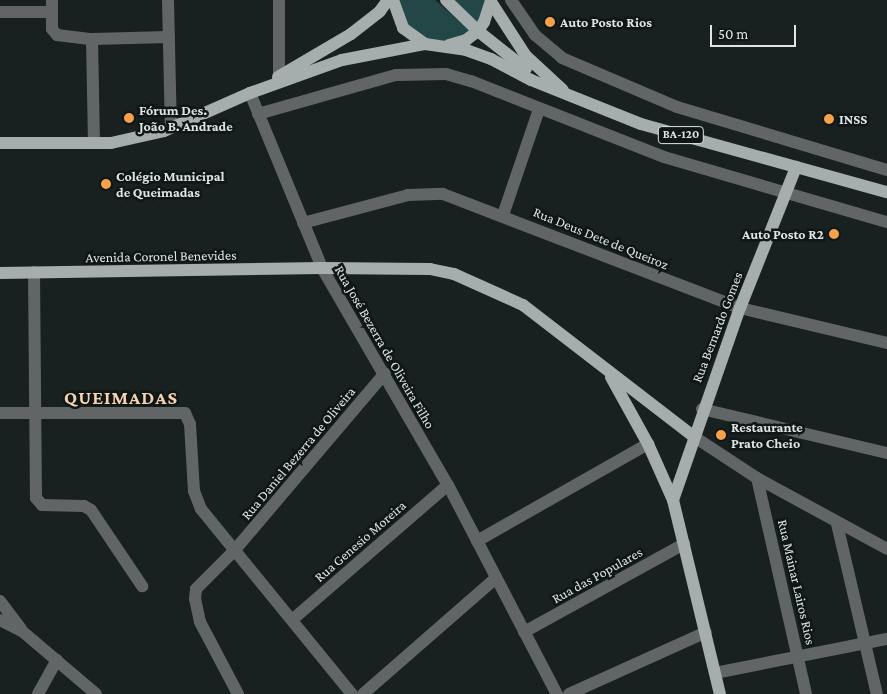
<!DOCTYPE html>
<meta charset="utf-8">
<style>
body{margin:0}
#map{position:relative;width:887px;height:694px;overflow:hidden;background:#182020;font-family:"Crimson Pro",serif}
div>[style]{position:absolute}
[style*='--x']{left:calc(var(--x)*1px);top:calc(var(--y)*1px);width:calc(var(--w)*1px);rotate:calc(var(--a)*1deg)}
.green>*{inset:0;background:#234746}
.minor>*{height:12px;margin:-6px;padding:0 6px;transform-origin:6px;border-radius:6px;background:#616565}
.major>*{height:12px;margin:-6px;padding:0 6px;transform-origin:6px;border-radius:6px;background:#a5adad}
.dots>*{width:14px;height:14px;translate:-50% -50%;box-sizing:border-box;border:2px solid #0f1716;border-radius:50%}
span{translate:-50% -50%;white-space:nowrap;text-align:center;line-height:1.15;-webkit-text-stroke:5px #0f1716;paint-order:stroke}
.shield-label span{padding:1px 4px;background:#0f1716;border:1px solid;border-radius:4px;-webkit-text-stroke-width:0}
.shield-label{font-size:12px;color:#dfe4e4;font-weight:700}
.poi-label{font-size:14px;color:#dfe4e4;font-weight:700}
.left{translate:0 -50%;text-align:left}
.right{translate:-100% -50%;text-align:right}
.street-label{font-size:14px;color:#dfe4e4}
.district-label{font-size:19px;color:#f7d2b1;font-weight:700;letter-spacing:1px}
.scale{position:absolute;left:710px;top:25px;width:86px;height:22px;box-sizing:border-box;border:2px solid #dfe4e4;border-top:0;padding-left:6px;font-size:15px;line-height:18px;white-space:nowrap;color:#dfe4e4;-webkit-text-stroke:4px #0f1716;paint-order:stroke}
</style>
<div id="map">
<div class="green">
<div style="clip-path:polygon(398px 0,435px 0,471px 31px,448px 42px,431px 41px,409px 28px)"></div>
<div style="clip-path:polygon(453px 0,486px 0,477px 25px)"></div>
</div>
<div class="minor">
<div style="--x:52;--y:0;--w:29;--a:90"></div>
<div style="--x:52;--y:29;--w:8;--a:50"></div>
<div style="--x:57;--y:35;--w:35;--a:7"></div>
<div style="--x:92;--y:39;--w:77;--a:-1.5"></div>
<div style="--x:168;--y:0;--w:128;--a:88.7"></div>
<div style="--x:511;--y:0;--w:42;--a:55.6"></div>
<div style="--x:535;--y:35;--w:35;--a:40"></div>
<div style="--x:562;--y:58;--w:125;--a:23.1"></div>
<div style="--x:677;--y:107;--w:219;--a:16.7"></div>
<div style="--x:0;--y:12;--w:52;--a:0"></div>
<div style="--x:92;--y:39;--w:104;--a:88.9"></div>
<div style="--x:279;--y:76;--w:76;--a:-90"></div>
<div style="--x:250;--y:93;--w:189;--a:67.6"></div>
<div style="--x:322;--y:268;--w:251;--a:59.9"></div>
<div style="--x:448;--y:485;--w:236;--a:62.5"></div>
<div style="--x:258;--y:114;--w:143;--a:-15.8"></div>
<div style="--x:396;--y:75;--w:50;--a:-1.1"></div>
<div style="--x:446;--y:74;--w:26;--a:16"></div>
<div style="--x:471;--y:81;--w:207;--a:21.5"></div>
<div style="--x:664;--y:157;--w:232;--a:16.3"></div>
<div style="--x:503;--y:215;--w:112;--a:-71.2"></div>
<div style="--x:303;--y:223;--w:109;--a:-14.9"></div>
<div style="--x:408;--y:195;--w:35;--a:-2"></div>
<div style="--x:443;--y:194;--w:318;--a:21"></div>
<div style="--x:740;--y:308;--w:151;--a:13.4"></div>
<div style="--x:34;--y:272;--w:226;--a:89.5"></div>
<div style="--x:36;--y:498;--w:9;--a:49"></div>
<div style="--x:42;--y:505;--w:42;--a:1.4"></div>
<div style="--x:84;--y:506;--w:8;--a:30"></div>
<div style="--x:91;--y:510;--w:92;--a:56.1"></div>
<div style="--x:702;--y:409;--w:190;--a:13.4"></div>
<div style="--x:0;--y:413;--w:185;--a:0"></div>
<div style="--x:185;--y:413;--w:12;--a:66"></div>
<div style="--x:190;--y:424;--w:67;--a:86.6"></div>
<div style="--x:194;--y:491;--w:19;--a:69"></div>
<div style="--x:201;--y:509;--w:239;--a:50.8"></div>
<div style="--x:693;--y:436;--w:77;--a:33.3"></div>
<div style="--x:757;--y:478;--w:148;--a:28.6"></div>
<div style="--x:757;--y:478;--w:221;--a:77.2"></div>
<div style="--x:837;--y:524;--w:175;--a:76.8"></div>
<div style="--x:477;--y:541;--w:197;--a:-29.6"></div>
<div style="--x:0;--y:601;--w:35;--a:53"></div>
<div style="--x:0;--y:620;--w:25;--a:27"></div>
<div style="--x:22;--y:631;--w:97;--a:40.4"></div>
<div style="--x:292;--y:620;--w:206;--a:-40.9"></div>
<div style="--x:524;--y:632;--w:183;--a:-28.8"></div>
<div style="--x:715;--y:673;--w:175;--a:-11.2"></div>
<div style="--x:38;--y:694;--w:39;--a:-61"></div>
<div style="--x:238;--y:694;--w:81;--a:-117.8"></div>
<div style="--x:200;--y:622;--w:24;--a:-102"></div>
<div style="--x:195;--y:599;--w:10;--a:-84"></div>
<div style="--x:196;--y:589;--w:54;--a:-45"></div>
<div style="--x:234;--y:551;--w:233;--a:-49.7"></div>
<div style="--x:363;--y:694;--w:176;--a:-41.1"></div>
<div style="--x:569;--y:694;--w:150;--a:-24.3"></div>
</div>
<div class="major">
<div style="--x:393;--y:0;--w:30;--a:70"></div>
<div style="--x:403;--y:28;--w:27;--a:36"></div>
<div style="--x:425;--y:44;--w:41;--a:8.3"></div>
<div style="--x:466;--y:50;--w:27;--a:20"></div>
<div style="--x:491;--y:59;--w:45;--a:27.7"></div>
<div style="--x:531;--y:80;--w:118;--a:21.8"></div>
<div style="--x:641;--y:124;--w:255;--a:15.5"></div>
<div style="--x:446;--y:0;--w:45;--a:44.1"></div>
<div style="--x:478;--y:31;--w:61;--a:38.4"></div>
<div style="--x:491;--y:2;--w:64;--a:57.1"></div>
<div style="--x:526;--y:56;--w:50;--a:42.6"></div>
<div style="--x:449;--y:45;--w:18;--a:-16"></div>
<div style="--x:466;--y:40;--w:15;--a:-37"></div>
<div style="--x:478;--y:31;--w:11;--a:-56"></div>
<div style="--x:484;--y:22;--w:23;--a:-72"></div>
<div style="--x:278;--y:77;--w:85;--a:-30.5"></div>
<div style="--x:351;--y:34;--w:37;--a:-38"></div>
<div style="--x:380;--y:11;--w:14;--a:-54"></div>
<div style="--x:0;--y:143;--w:111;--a:0"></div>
<div style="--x:111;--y:143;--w:54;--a:-12.8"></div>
<div style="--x:164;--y:131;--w:94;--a:-23.8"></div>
<div style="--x:250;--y:93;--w:98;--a:-19.7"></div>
<div style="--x:342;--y:60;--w:85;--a:-10.9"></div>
<div style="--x:0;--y:273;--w:322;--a:-0.9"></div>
<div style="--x:322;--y:268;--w:108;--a:0.5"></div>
<div style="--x:430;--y:269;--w:25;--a:12"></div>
<div style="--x:454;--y:274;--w:76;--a:24.2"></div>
<div style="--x:523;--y:305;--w:215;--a:37.6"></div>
<div style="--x:611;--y:377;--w:77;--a:61.1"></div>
<div style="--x:648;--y:444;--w:61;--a:65.9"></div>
<div style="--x:673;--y:500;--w:200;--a:76.4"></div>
<div style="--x:673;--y:500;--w:203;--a:-70.8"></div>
<div style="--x:740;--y:308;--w:152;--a:-68.3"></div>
</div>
<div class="dots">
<div style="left:550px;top:22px;background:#f8a14a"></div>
<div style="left:129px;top:118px;background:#f8a14a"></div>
<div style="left:829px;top:119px;background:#f8a14a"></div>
<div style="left:106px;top:184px;background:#f8a14a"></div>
<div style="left:834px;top:234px;background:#f8a14a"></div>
<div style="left:721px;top:435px;background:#f8a14a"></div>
</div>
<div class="shield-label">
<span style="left:681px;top:135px">BA-120</span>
</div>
<div class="poi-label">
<span class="left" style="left:560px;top:22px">Auto Posto Rios</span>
<span class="left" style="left:139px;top:118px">Fórum Des.<br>João B. Andrade</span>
<span class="left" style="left:839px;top:119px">INSS</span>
<span class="left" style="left:116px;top:184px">Colégio Municipal<br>de Queimadas</span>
<span class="right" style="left:824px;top:234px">Auto Posto R2</span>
<span class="left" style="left:731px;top:435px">Restaurante<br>Prato Cheio</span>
</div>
<div class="street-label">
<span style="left:601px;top:238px;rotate:22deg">Rua Deus Dete de Queiroz</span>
<span style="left:161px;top:256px;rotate:-1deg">Avenida Coronel Benevides</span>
<span style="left:717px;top:327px;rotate:-69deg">Rua Bernardo Gomes</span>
<span style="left:385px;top:347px;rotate:60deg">Rua José Bezerra de Oliveira Filho</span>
<span style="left:298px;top:453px;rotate:-50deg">Rua Daniel Bezerra de Oliveira</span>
<span style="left:360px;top:541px;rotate:-41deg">Rua Genesio Moreira</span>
<span style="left:597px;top:575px;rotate:-29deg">Rua das Populares</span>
<span style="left:797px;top:582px;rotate:77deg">Rua Mainar Lairos Rios</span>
</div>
<div class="district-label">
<span style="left:121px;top:398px">QUEIMADAS</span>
</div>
<div class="scale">50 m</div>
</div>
